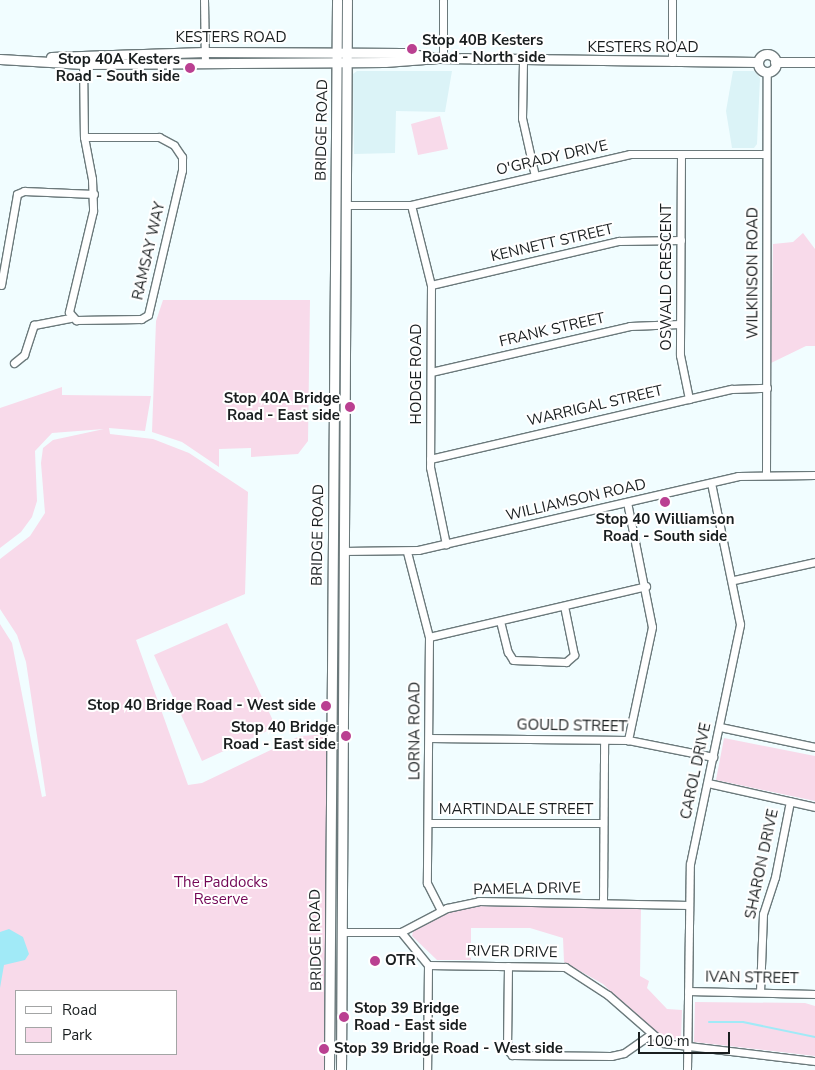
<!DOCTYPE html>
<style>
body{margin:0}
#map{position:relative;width:815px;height:1070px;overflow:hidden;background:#f1fdff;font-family:"Nunito Sans",sans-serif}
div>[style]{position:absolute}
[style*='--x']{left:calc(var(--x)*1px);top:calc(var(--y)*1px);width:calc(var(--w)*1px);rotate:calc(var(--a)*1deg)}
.built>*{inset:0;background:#dbf3f7}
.green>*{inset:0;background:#f8daea}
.water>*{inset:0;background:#a1eaf7}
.stream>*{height:2px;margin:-1px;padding:0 1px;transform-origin:1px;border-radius:1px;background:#a1eaf7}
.roads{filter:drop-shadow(1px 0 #6b797b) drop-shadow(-1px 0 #6b797b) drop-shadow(0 1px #6b797b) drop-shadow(0 -1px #6b797b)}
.minor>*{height:7px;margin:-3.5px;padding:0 3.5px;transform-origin:3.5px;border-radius:3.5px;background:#fff}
.major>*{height:9px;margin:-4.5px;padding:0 4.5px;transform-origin:4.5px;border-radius:4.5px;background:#fff}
.major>.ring{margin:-4.5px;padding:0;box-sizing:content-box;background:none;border:9px solid #fff;border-radius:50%}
.dots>*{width:14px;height:14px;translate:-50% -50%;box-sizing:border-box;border:2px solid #fff;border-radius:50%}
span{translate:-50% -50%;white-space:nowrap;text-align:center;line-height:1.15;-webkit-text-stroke:4px #fff;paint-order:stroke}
.street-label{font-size:15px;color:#191e1f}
.poi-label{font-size:15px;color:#191e1f;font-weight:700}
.left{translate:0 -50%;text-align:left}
.right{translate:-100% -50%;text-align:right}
.park-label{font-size:15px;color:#720655}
.legend{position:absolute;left:15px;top:990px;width:162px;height:65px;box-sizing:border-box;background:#fff;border:1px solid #a3a5a5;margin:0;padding:6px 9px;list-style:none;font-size:15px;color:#191e1f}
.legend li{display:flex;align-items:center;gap:10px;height:25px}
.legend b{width:25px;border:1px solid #a3a5a5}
.scale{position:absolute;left:638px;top:1032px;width:92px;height:22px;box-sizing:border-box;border:2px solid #191e1f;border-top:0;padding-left:6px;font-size:15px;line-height:18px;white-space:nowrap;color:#191e1f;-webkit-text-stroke:4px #fff;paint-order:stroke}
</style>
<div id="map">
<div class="built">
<div style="clip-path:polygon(357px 71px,452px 71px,445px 112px,396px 111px,395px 153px,354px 154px,353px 74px)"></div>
<div style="clip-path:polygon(733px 71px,754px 71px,760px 78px,757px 144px,754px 148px,732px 148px,726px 111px)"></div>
</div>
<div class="green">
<div style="clip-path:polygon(440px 116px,448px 149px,418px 155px,411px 124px)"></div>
<div style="clip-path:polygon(803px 233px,815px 249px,815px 346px,806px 346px,771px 363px,773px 244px,793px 242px)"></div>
<div style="clip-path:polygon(163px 300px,310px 300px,308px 441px,298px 454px,251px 457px,251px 448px,219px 449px,219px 467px,182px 442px,152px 432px,156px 321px)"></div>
<div style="clip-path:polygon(evenodd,62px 387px,62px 395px,151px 396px,145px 431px,109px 428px,110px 434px,153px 439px,189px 453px,248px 492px,245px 594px,136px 640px,188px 785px,202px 783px,300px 736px,330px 734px,330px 1070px,0 1070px,0 624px,12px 643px,42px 797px,46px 796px,26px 662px,17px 635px,0 609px,0 559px,30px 536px,45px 513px,41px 463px,43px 448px,53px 440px,104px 429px,52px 433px,35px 451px,37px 501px,32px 517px,21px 532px,0 548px,0 408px,62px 387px,16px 991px,176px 991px,176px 1054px,16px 1054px,16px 991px)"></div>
<div style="clip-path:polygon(227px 623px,276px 727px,202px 761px,154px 655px)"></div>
<div style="clip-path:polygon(724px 738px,815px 756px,815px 801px,716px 780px)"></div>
<div style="clip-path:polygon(474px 906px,641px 908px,640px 976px,649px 981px,647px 988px,667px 1009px,682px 1010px,681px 1039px,659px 1038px,603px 984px,564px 962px,563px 938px,530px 928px,471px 928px,471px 960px,437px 960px,412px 936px,413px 931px,451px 911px)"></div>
<div style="clip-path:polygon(695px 1002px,805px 1003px,815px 1006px,815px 1056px,694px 1042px)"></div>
</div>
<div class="water">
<div style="clip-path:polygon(9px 929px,23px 937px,29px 954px,25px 960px,4px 965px,0 988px,0 932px)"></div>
</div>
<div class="stream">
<div style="--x:709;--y:1022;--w:34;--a:0"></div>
<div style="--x:743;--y:1022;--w:74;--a:11.8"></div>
</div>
<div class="roads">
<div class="minor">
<div style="--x:204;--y:0;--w:63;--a:89.1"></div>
<div style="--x:443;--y:58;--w:58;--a:-90"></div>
<div style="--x:83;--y:59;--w:78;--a:89.3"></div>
<div style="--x:84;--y:137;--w:43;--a:79.2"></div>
<div style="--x:92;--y:179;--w:32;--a:88"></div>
<div style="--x:93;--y:211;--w:104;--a:103.4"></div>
<div style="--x:69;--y:312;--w:11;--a:49"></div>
<div style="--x:76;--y:320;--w:65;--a:-0.9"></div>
<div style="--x:141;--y:319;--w:8;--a:-30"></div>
<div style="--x:148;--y:315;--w:149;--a:-76.8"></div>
<div style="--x:182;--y:170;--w:13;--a:-90"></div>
<div style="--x:182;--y:157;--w:14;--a:-124"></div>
<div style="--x:174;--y:145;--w:17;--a:-152"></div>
<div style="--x:159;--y:137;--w:75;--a:180"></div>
<div style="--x:523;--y:61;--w:57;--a:91"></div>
<div style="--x:522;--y:118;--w:59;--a:77.4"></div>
<div style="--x:672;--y:62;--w:62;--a:-90"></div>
<div style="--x:681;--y:154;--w:201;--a:90.3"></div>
<div style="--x:680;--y:355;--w:45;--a:78.4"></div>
<div style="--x:346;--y:205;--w:65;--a:0"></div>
<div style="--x:411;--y:205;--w:225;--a:-13.1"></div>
<div style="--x:630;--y:154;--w:136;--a:0"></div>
<div style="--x:411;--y:205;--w:82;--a:76"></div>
<div style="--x:431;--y:285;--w:182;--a:90.3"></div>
<div style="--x:430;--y:467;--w:79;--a:78.3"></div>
<div style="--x:1;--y:285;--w:92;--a:-80"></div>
<div style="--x:17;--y:194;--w:8;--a:-23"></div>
<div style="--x:24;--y:191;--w:70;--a:2.5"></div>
<div style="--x:431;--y:285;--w:193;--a:-13.2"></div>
<div style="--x:619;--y:241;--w:62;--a:-0.9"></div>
<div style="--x:14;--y:363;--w:13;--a:-39"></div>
<div style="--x:24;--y:355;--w:32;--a:-72"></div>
<div style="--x:34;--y:325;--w:38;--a:-11"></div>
<div style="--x:431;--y:372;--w:204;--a:-13"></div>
<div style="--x:630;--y:326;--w:50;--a:-2.3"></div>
<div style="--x:430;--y:459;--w:310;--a:-13.1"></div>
<div style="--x:732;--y:389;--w:35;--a:-2"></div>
<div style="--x:766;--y:474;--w:402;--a:-89.9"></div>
<div style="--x:627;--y:502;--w:127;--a:78.7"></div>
<div style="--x:652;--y:627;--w:116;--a:102"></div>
<div style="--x:343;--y:551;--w:75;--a:-0.8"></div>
<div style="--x:418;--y:550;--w:328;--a:-13"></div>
<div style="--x:738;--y:476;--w:77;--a:-0.7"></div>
<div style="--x:407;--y:552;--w:88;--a:75.5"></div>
<div style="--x:429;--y:637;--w:246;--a:90.5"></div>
<div style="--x:427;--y:883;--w:31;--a:63"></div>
<div style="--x:734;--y:580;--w:83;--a:-12.5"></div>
<div style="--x:500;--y:621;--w:32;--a:76"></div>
<div style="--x:508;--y:652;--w:9;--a:58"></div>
<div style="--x:513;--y:660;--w:53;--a:2.2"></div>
<div style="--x:566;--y:662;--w:11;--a:-41"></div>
<div style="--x:574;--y:655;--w:50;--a:-101.5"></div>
<div style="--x:429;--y:637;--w:223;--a:-13.2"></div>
<div style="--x:720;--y:727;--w:97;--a:11.9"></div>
<div style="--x:429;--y:738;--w:199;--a:0.6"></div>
<div style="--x:628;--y:740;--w:87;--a:11.3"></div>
<div style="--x:708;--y:783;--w:110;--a:12.6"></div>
<div style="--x:428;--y:823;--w:175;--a:0"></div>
<div style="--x:603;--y:902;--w:162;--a:-89.6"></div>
<div style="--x:342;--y:932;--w:59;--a:0"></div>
<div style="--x:401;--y:932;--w:52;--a:-27.6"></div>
<div style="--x:447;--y:908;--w:33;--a:-12"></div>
<div style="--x:479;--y:901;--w:210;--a:1.1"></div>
<div style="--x:401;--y:932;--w:43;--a:50.7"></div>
<div style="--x:428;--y:965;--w:105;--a:90.5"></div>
<div style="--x:428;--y:965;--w:137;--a:0.8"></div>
<div style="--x:565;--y:967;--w:51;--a:33.1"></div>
<div style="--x:608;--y:995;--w:73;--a:41.1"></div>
<div style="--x:663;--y:1043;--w:153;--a:6.8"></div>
<div style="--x:508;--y:966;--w:83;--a:90.7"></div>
<div style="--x:507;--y:1049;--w:8;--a:50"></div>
<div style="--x:512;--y:1055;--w:99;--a:0.6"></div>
<div style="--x:611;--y:1056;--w:13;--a:-13"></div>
<div style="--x:624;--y:1053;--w:32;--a:-35"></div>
<div style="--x:688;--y:991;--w:127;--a:1.4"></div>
<div style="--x:760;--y:992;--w:78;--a:-87.8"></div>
<div style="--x:763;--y:914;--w:39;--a:-72"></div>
<div style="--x:775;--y:877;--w:77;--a:-78.8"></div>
<div style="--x:687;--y:1070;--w:206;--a:-89.2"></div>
<div style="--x:690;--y:864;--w:245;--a:-78.2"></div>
<div style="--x:740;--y:624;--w:144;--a:-101.6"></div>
</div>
<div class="major">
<div class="ring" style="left:758px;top:54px;width:9px;height:9px"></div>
<div style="--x:51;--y:57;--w:154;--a:-1.9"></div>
<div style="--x:205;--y:52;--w:198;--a:0.3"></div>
<div style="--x:403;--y:53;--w:34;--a:8"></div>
<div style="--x:0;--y:59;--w:83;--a:3.4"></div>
<div style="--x:83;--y:64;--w:302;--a:-0.4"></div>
<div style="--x:385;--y:62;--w:53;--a:-4.3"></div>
<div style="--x:438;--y:58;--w:320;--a:0.7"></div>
<div style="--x:775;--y:62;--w:40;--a:0"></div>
<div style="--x:329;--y:1070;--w:1070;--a:-89.57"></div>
<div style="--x:341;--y:1070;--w:1070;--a:-89.68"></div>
</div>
</div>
<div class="dots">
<div style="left:412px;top:49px;background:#ba4091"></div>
<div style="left:190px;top:68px;background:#ba4091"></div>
<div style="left:350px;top:407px;background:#ba4091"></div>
<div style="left:665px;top:502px;background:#ba4091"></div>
<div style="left:326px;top:706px;background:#ba4091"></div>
<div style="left:346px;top:736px;background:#ba4091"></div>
<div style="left:375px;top:961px;background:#ba4091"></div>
<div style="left:344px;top:1017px;background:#ba4091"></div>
<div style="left:324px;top:1049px;background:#ba4091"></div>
</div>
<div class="street-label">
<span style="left:231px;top:38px">KESTERS ROAD</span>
<span style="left:643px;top:48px">KESTERS ROAD</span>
<span style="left:322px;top:130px;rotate:-89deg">BRIDGE ROAD</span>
<span style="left:552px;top:158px;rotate:-13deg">O'GRADY DRIVE</span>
<span style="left:552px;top:243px;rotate:-13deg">KENNETT STREET</span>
<span style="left:149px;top:251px;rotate:-77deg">RAMSAY WAY</span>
<span style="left:753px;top:273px;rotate:-90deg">WILKINSON ROAD</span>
<span style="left:667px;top:277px;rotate:-90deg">OSWALD CRESCENT</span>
<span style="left:552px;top:330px;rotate:-13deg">FRANK STREET</span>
<span style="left:417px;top:374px;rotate:-90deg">HODGE ROAD</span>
<span style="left:595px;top:406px;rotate:-13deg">WARRIGAL STREET</span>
<span style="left:576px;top:500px;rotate:-13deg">WILLIAMSON ROAD</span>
<span style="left:318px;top:535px;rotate:-89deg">BRIDGE ROAD</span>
<span style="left:572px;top:726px;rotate:1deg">GOULD STREET</span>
<span style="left:415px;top:731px;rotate:-90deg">LORNA ROAD</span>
<span style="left:696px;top:771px;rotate:-78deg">CAROL DRIVE</span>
<span style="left:516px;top:810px">MARTINDALE STREET</span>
<span style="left:762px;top:864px;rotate:-78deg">SHARON DRIVE</span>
<span style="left:527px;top:889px;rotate:-1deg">PAMELA DRIVE</span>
<span style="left:316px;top:940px;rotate:-91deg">BRIDGE ROAD</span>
<span style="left:512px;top:952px;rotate:1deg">RIVER DRIVE</span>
<span style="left:752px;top:978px;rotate:1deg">IVAN STREET</span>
</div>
<div class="poi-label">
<span class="left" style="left:422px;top:49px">Stop 40B Kesters<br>Road - North side</span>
<span class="right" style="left:180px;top:68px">Stop 40A Kesters<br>Road - South side</span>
<span class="right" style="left:340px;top:407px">Stop 40A Bridge<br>Road - East side</span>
<span style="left:665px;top:528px">Stop 40 Williamson<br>Road - South side</span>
<span class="right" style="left:316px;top:706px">Stop 40 Bridge Road - West side</span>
<span class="right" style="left:336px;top:736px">Stop 40 Bridge<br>Road - East side</span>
<span class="left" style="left:385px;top:961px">OTR</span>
<span class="left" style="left:354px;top:1017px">Stop 39 Bridge<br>Road - East side</span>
<span class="left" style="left:334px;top:1049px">Stop 39 Bridge Road - West side</span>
</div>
<div class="park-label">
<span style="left:221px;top:891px">The Paddocks<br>Reserve</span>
</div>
<ul class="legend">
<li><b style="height:6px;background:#fff"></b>Road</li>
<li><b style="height:14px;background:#f8daea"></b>Park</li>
</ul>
<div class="scale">100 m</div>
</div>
